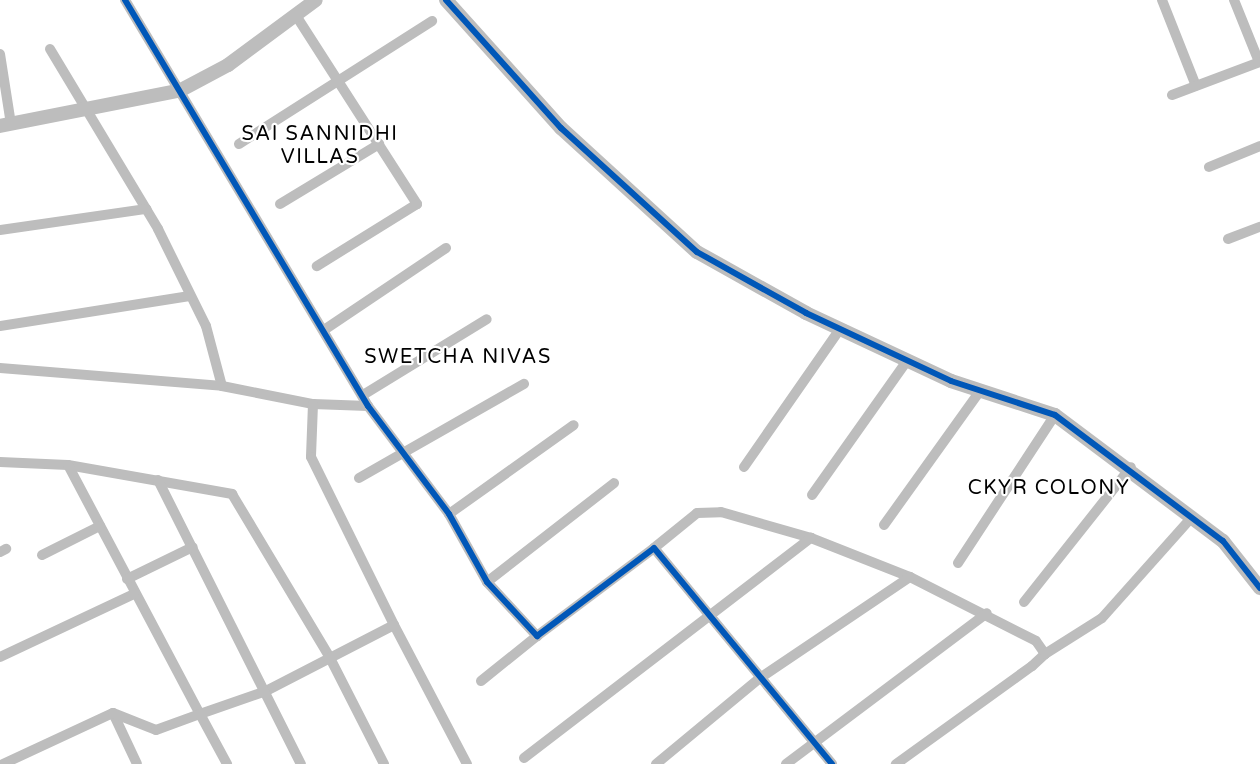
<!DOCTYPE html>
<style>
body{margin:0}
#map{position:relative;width:1260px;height:764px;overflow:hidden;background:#fff;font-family:"Varela Round",sans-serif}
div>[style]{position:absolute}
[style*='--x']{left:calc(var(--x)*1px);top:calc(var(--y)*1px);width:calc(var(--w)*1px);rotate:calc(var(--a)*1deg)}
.minor>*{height:10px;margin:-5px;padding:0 5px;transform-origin:5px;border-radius:5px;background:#bdbdbd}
.tertiary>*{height:14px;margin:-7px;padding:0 7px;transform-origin:7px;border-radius:7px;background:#bdbdbd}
.cycleway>*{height:6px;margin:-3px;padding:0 3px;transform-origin:3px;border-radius:3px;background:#0057b8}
span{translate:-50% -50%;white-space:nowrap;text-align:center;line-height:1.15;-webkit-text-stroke:4.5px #fff;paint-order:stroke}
.neighbourhood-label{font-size:20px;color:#000;letter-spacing:1.5px}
</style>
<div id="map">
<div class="minor">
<div style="--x:125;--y:0;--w:473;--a:59.1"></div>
<div style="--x:368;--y:406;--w:135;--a:53.1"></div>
<div style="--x:449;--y:514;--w:78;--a:60.8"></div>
<div style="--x:487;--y:582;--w:74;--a:47.2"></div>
<div style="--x:537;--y:636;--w:146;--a:-36.9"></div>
<div style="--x:654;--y:548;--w:280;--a:50.5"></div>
<div style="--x:1162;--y:0;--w:92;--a:68.4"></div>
<div style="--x:1234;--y:0;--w:67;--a:68"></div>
<div style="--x:295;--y:14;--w:226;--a:57.3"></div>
<div style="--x:417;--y:204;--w:118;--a:148.2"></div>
<div style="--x:50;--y:49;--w:210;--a:59"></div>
<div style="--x:158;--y:229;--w:108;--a:63.7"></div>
<div style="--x:206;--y:326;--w:62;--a:75.1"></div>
<div style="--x:222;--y:386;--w:93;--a:11.2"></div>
<div style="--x:313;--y:404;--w:55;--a:2.1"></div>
<div style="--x:0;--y:54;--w:71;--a:81.1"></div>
<div style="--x:1172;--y:95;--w:94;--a:-20.6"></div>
<div style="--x:239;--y:144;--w:229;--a:-32.5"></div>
<div style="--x:1209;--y:167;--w:55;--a:-22.4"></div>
<div style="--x:280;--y:204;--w:116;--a:-31.2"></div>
<div style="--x:0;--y:230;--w:148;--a:-8.2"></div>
<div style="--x:1228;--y:239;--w:34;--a:-21"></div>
<div style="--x:0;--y:326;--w:192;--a:-9"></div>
<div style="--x:324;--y:330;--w:147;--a:-33.9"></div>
<div style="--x:0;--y:368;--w:223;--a:4.6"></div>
<div style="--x:363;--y:395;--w:145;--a:-31.5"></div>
<div style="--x:313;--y:404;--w:53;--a:92.2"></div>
<div style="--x:311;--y:457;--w:187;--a:63.7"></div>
<div style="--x:0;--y:462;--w:68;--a:2.5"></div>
<div style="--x:68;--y:465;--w:167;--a:10"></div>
<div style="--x:232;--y:494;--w:191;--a:59.1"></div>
<div style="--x:330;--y:658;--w:119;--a:63"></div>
<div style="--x:68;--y:465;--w:282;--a:62.1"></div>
<div style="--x:200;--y:714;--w:70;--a:-19.2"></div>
<div style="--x:266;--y:691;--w:144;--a:-27.3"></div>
<div style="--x:394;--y:625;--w:157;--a:62.3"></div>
<div style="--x:744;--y:467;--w:168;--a:-55.2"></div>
<div style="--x:359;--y:478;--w:190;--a:-29.7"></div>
<div style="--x:158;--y:480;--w:318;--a:63.3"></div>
<div style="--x:812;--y:495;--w:164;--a:-54.7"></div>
<div style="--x:449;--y:514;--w:153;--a:-35.5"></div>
<div style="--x:884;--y:525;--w:165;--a:-54.4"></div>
<div style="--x:654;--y:548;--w:55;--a:-39.1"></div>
<div style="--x:697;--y:513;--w:24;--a:-2"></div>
<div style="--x:721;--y:512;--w:94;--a:16.1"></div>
<div style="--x:811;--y:538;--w:106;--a:21.5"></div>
<div style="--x:910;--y:577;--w:141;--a:26.9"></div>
<div style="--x:1036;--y:641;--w:16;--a:55"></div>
<div style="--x:1045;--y:654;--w:18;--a:137"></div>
<div style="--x:1032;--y:666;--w:168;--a:144.2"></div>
<div style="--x:0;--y:552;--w:7;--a:-27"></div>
<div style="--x:42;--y:555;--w:65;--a:-26.6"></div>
<div style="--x:958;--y:563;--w:177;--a:-56.8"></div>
<div style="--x:127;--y:579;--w:73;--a:-25.9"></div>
<div style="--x:487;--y:582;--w:161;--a:-37.9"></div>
<div style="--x:1024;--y:602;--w:172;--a:-51.6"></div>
<div style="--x:1045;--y:654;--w:67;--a:-32.3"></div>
<div style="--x:1102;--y:618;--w:135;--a:-48.3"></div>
<div style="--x:0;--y:657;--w:148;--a:-25.2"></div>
<div style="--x:481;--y:681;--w:72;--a:-38.8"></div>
<div style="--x:113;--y:713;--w:56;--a:64.8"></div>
<div style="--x:524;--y:758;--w:362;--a:-37.5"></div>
<div style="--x:3;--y:764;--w:121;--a:-24.9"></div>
<div style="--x:113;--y:713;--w:46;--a:21.6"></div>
<div style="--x:156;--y:730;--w:47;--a:-20"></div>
<div style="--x:200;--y:714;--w:57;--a:61.6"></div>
<div style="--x:656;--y:764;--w:135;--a:-39.6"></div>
<div style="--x:760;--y:678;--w:181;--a:-34"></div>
<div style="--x:786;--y:764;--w:251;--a:-36.9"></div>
</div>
<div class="tertiary">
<div style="--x:446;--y:0;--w:172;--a:48.1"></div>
<div style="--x:561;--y:128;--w:184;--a:42.4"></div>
<div style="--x:697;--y:252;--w:125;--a:29.2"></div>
<div style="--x:806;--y:313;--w:160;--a:25.1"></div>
<div style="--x:951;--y:381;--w:109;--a:18.1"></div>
<div style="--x:1055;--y:415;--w:210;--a:36.9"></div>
<div style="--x:1223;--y:541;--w:60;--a:51.8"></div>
<div style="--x:0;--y:126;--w:185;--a:-11.2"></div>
<div style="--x:181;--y:90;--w:53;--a:-28"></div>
<div style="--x:228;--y:65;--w:109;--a:-36.5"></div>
</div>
<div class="cycleway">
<div style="--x:125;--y:0;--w:473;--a:59.1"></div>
<div style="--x:368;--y:406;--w:135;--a:53.1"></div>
<div style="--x:449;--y:514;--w:78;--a:60.8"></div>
<div style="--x:487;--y:582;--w:74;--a:47.2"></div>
<div style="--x:537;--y:636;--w:146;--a:-36.9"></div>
<div style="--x:654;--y:548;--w:280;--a:50.5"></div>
<div style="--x:446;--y:0;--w:172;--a:48.1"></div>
<div style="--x:561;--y:128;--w:184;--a:42.4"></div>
<div style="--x:697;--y:252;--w:125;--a:29.2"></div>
<div style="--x:806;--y:313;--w:160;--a:25.1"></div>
<div style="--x:951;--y:381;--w:109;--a:18.1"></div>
<div style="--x:1055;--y:415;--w:210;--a:36.9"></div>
<div style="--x:1223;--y:541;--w:60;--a:51.8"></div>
</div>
<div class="neighbourhood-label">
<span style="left:320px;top:146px">SAI SANNIDHI<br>VILLAS</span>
<span style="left:458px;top:357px">SWETCHA NIVAS</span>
<span style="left:1049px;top:488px">CKYR COLONY</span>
</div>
</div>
